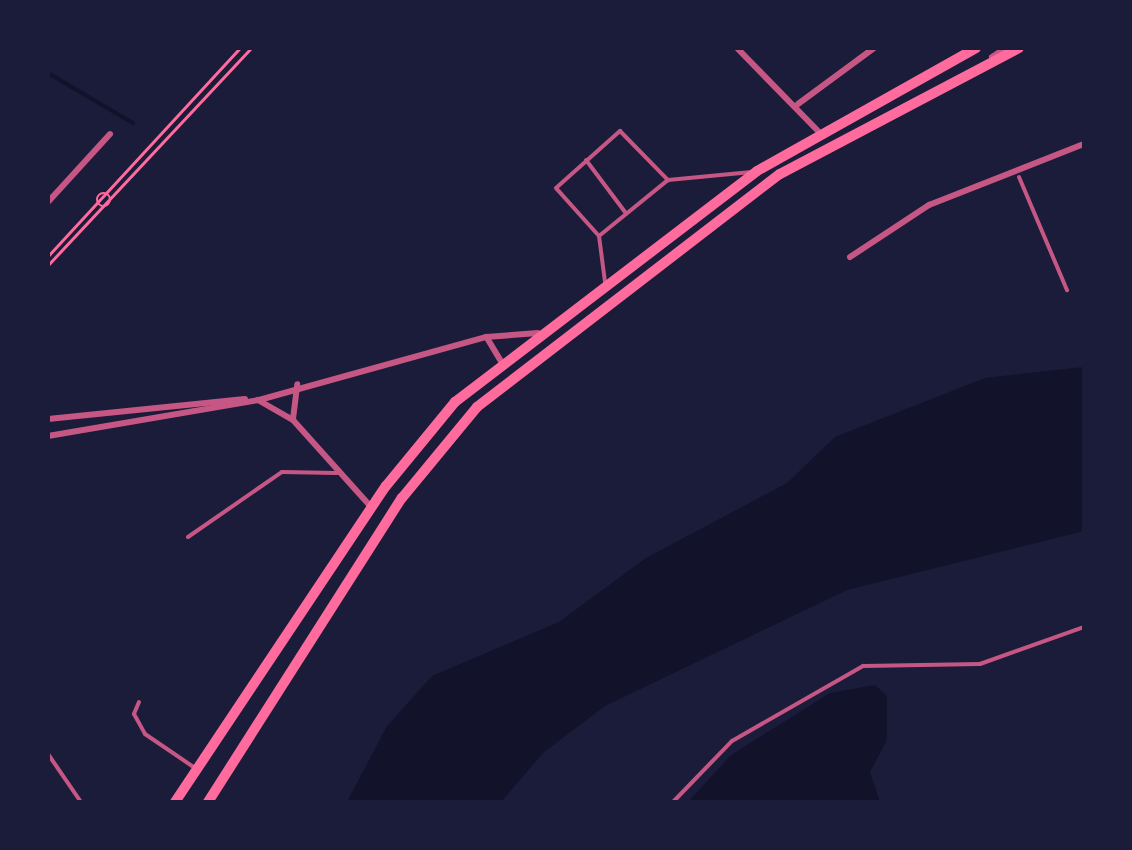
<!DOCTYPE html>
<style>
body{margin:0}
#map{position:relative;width:1132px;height:850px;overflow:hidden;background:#1b1b3a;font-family:"Varela Round",sans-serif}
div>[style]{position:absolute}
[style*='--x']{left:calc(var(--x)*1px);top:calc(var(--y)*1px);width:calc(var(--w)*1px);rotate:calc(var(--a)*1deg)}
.water>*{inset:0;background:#12122b}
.stream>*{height:4px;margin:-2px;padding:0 2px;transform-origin:2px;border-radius:2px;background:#12122b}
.path>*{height:2.5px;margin:-1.25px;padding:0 1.25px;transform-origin:1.25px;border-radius:1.25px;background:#ff6b9d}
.path>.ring{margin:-1.25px;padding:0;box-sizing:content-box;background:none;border:2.5px solid #ff6b9d;border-radius:50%}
.service>*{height:4px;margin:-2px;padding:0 2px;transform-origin:2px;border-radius:2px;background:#c65784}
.minor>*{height:6px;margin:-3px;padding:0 3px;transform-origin:3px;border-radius:3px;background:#c65784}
.primary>*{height:10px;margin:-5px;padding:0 5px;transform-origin:5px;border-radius:5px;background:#ff6b9d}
span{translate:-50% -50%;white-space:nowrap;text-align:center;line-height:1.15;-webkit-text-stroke:10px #1b1b3a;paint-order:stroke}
.frame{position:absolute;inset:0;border:50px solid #1b1b3a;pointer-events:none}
</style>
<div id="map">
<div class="water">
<div style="clip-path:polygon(1084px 367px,1084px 531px,847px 590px,605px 706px,544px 752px,501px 802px,347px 802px,387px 726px,432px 676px,559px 622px,646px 558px,787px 483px,835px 437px,985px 378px)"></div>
<div style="clip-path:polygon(875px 685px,887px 696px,887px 740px,870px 772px,880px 802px,688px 802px,731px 755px,830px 693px)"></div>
</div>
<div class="stream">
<div style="--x:48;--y:73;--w:99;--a:30.5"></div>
</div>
<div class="path">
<div style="--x:888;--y:48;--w:12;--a:0"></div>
<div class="ring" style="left:97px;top:193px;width:11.5px;height:11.5px"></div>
<div style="--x:48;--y:256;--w:283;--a:-47.3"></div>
<div style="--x:48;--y:265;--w:297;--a:-46.9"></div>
</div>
<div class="service">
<div style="--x:586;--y:160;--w:65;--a:53.1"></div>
<div style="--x:1019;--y:177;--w:123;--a:67"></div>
<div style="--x:599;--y:236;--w:64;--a:-131.9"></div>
<div style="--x:556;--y:188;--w:86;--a:-41.7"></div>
<div style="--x:620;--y:131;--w:69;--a:45.6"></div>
<div style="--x:605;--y:282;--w:46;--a:-97.4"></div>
<div style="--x:599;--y:236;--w:89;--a:-39.1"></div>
<div style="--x:668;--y:180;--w:84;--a:-5.4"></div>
<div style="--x:188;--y:537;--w:114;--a:-34.7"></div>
<div style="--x:282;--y:472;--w:55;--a:1"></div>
<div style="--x:139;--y:702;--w:13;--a:113"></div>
<div style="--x:134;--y:714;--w:23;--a:61"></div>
<div style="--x:145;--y:734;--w:60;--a:34.2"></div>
<div style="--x:48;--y:754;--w:58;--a:55.5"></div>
<div style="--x:673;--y:802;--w:85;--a:-46"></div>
<div style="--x:732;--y:741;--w:151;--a:-29.8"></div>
<div style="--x:863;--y:666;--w:117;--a:-1"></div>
<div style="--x:980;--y:664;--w:110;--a:-19.6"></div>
</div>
<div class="minor">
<div style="--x:737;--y:48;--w:116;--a:45.7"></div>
<div style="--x:992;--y:57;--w:17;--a:-33"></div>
<div style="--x:798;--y:104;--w:94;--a:-36.4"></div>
<div style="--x:48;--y:202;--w:92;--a:-47.6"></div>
<div style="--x:850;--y:257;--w:95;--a:-33.4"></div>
<div style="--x:929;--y:205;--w:167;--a:-21.5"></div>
<div style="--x:487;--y:338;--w:27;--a:59"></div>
<div style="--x:258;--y:400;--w:40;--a:29.7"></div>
<div style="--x:293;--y:420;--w:118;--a:48.1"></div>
<div style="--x:48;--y:419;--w:198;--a:-5.8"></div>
<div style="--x:293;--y:419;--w:35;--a:-83"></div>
<div style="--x:48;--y:436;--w:214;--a:-9.7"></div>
<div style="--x:259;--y:400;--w:236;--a:-15.5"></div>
<div style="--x:486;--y:337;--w:52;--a:-4.4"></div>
</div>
<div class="primary">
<div style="--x:175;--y:802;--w:380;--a:-56.3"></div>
<div style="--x:386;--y:486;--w:109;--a:-50.6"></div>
<div style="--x:455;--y:402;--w:380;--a:-37.4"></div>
<div style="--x:757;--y:171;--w:251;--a:-29.3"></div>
<div style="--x:208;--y:802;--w:361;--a:-57.5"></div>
<div style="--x:402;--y:498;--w:118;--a:-50.5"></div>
<div style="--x:477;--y:407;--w:382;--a:-37.6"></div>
<div style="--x:780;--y:174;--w:270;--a:-27.8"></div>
</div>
<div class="frame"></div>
</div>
